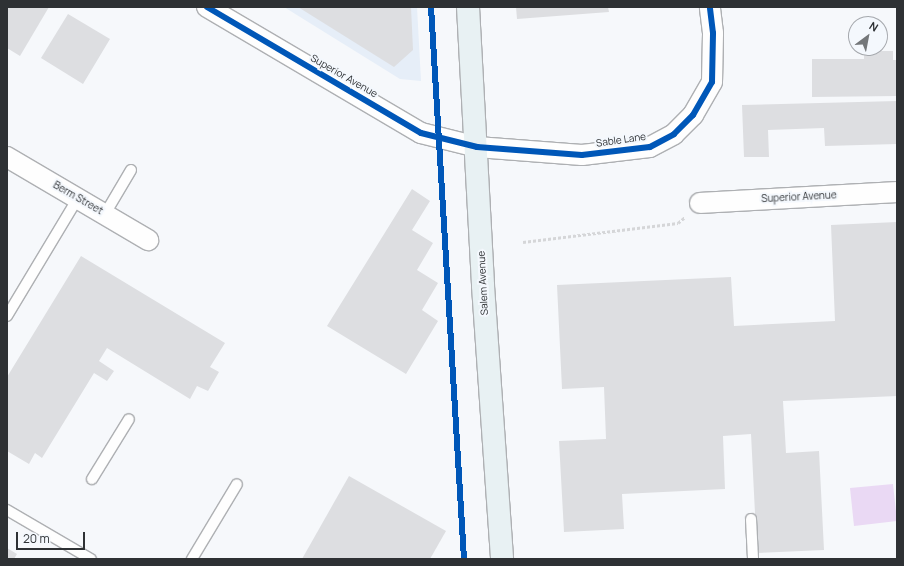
<!DOCTYPE html>
<style>
body{margin:0}
#map{position:relative;width:904px;height:566px;overflow:hidden;background:#f6f8fb;font-family:Manrope,sans-serif}
div>[style]{position:absolute}
[style*='--x']{left:calc(var(--x)*1px);top:calc(var(--y)*1px);width:calc(var(--w)*1px);rotate:calc(var(--a)*1deg)}
.built>*{inset:0;background:#e6eef8}
.green>*{inset:0;background:#ead9f4}
.building>*{inset:0;background:#dddee1}
.path>*{height:2.5px;margin-top:-1.25px;transform-origin:0;background:repeating-linear-gradient(90deg,#d5d6d8 0 3px,transparent 0 5px)}
.roads{filter:drop-shadow(1px 0 #aeb0b3) drop-shadow(-1px 0 #aeb0b3) drop-shadow(0 1px #aeb0b3) drop-shadow(0 -1px #aeb0b3)}
.lane>*{height:10px;margin:-5px;padding:0 5px;transform-origin:5px;border-radius:5px;background:#fefefe}
.street>*{height:20px;margin:-10px;padding:0 10px;transform-origin:10px;border-radius:10px;background:#fefefe}
.primary>*{height:22px;margin:-11px;padding:0 11px;transform-origin:11px;border-radius:11px;background:#e8f1f3}
.cycleway>*{height:6px;margin:-3px;padding:0 3px;transform-origin:3px;border-radius:3px;background:#0057b8}
span{translate:-50% -50%;white-space:nowrap;text-align:center;line-height:1.15;-webkit-text-stroke:4px #f4f8fd;paint-order:stroke}
.street-label{font-size:10px;color:#2e3134}
.frame{position:absolute;inset:0;border:8px solid #2e3134;pointer-events:none}
.north{position:absolute;left:848px;top:16px;width:40px;height:40px;box-sizing:border-box;background:#f4f8fd;border:1px solid #a5a8ad;border-radius:50%;rotate:32deg;font-size:11px;font-weight:700;line-height:16px;text-align:center;color:#2e3134}
.north::after{content:'';display:block;margin:auto;width:14px;height:18px;background:#74777a;clip-path:polygon(50% 0,100% 100%,50% 72%,0 100%)}
.scale{position:absolute;left:16px;top:532px;width:69px;height:18px;box-sizing:border-box;border:2px solid #2e3134;border-top:0;padding-left:5px;font-size:12px;line-height:14px;white-space:nowrap;color:#2e3134;-webkit-text-stroke:3px #f4f8fd;paint-order:stroke}
</style>
<div id="map">
<div class="built">
<div style="clip-path:polygon(284px 7px,417px 7px,421px 81px,400px 79px)"></div>
</div>
<div class="green">
<div style="clip-path:polygon(893px 484px,897px 521px,854px 526px,850px 488px)"></div>
</div>
<div class="building">
<div style="clip-path:polygon(7px 7px,49px 7px,20px 56px,7px 48px)"></div>
<div style="clip-path:polygon(298px 7px,411px 7px,413px 50px,394px 67px)"></div>
<div style="clip-path:polygon(516px 7px,608px 7px,609px 12px,517px 19px)"></div>
<div style="clip-path:polygon(68px 14px,110px 39px,83px 84px,41px 58px)"></div>
<div style="clip-path:polygon(864px 51px,893px 51px,893px 60px,897px 60px,897px 96px,812px 97px,812px 59px,864px 59px)"></div>
<div style="clip-path:polygon(897px 101px,897px 144px,825px 146px,824px 128px,768px 130px,769px 157px,744px 157px,742px 105px)"></div>
<div style="clip-path:polygon(412px 189px,430px 201px,412px 230px,433px 243px,417px 270px,438px 283px,422px 310px,438px 321px,406px 374px,327px 326px)"></div>
<div style="clip-path:polygon(897px 222px,897px 396px,783px 401px,786px 453px,819px 451px,824px 550px,757px 553px,751px 434px,723px 436px,725px 489px,622px 494px,624px 529px,564px 532px,559px 441px,606px 439px,604px 387px,562px 389px,557px 285px,731px 277px,734px 326px,835px 321px,831px 225px)"></div>
<div style="clip-path:polygon(81px 256px,225px 343px,210px 367px,219px 372px,208px 391px,197px 386px,190px 399px,107px 348px,99px 361px,114px 371px,107px 381px,94px 373px,42px 458px,35px 453px,29px 464px,7px 451px,7px 377px)"></div>
<div style="clip-path:polygon(349px 476px,446px 531px,430px 559px,302px 559px)"></div>
<div style="clip-path:polygon(7px 548px,17px 554px,14px 559px,7px 559px)"></div>
</div>
<div class="path">
<div style="--x:523;--y:242;--w:156;--a:-7"></div>
<div style="--x:678;--y:223;--w:9;--a:-41"></div>
</div>
<div class="roads">
<div class="lane">
<div style="--x:105;--y:214;--w:51;--a:-59.4"></div>
<div style="--x:7;--y:316;--w:138;--a:-59"></div>
<div style="--x:92;--y:479;--w:70;--a:-58.3"></div>
<div style="--x:7;--y:510;--w:97;--a:30.3"></div>
<div style="--x:751;--y:519;--w:40;--a:87.1"></div>
<div style="--x:192;--y:559;--w:87;--a:-59"></div>
</div>
<div class="street">
<div style="--x:207;--y:7;--w:248;--a:30.5"></div>
<div style="--x:421;--y:133;--w:58;--a:14"></div>
<div style="--x:477;--y:147;--w:105;--a:4.4"></div>
<div style="--x:582;--y:155;--w:68;--a:-6.7"></div>
<div style="--x:650;--y:147;--w:27;--a:-28"></div>
<div style="--x:674;--y:134;--w:27;--a:-45"></div>
<div style="--x:693;--y:115;--w:38;--a:-60"></div>
<div style="--x:712;--y:82;--w:49;--a:-88.8"></div>
<div style="--x:713;--y:33;--w:26;--a:-97"></div>
<div style="--x:7;--y:157;--w:164;--a:30.5"></div>
<div style="--x:700;--y:203;--w:197;--a:-3.2"></div>
</div>
<div class="primary">
<div style="--x:468;--y:7;--w:279;--a:86.9"></div>
<div style="--x:483;--y:286;--w:274;--a:86"></div>
</div>
</div>
<div class="cycleway">
<div style="--x:207;--y:7;--w:248;--a:30.5"></div>
<div style="--x:421;--y:133;--w:58;--a:14"></div>
<div style="--x:477;--y:147;--w:105;--a:4.4"></div>
<div style="--x:582;--y:155;--w:68;--a:-6.7"></div>
<div style="--x:650;--y:147;--w:27;--a:-28"></div>
<div style="--x:674;--y:134;--w:27;--a:-45"></div>
<div style="--x:693;--y:115;--w:38;--a:-60"></div>
<div style="--x:712;--y:82;--w:49;--a:-88.8"></div>
<div style="--x:713;--y:33;--w:26;--a:-97"></div>
<div style="--x:431;--y:7;--w:553;--a:86.58"></div>
</div>
<div class="street-label">
<span style="left:344px;top:76px;rotate:30deg">Superior Avenue</span>
<span style="left:621px;top:140px;rotate:-8deg">Sable Lane</span>
<span style="left:799px;top:197px;rotate:-3deg">Superior Avenue</span>
<span style="left:78px;top:198px;rotate:30deg">Berm Street</span>
<span style="left:483px;top:283px;rotate:-93deg">Salem Avenue</span>
</div>
<div class="frame"></div>
<div class="north">N</div>
<div class="scale">20 m</div>
</div>
